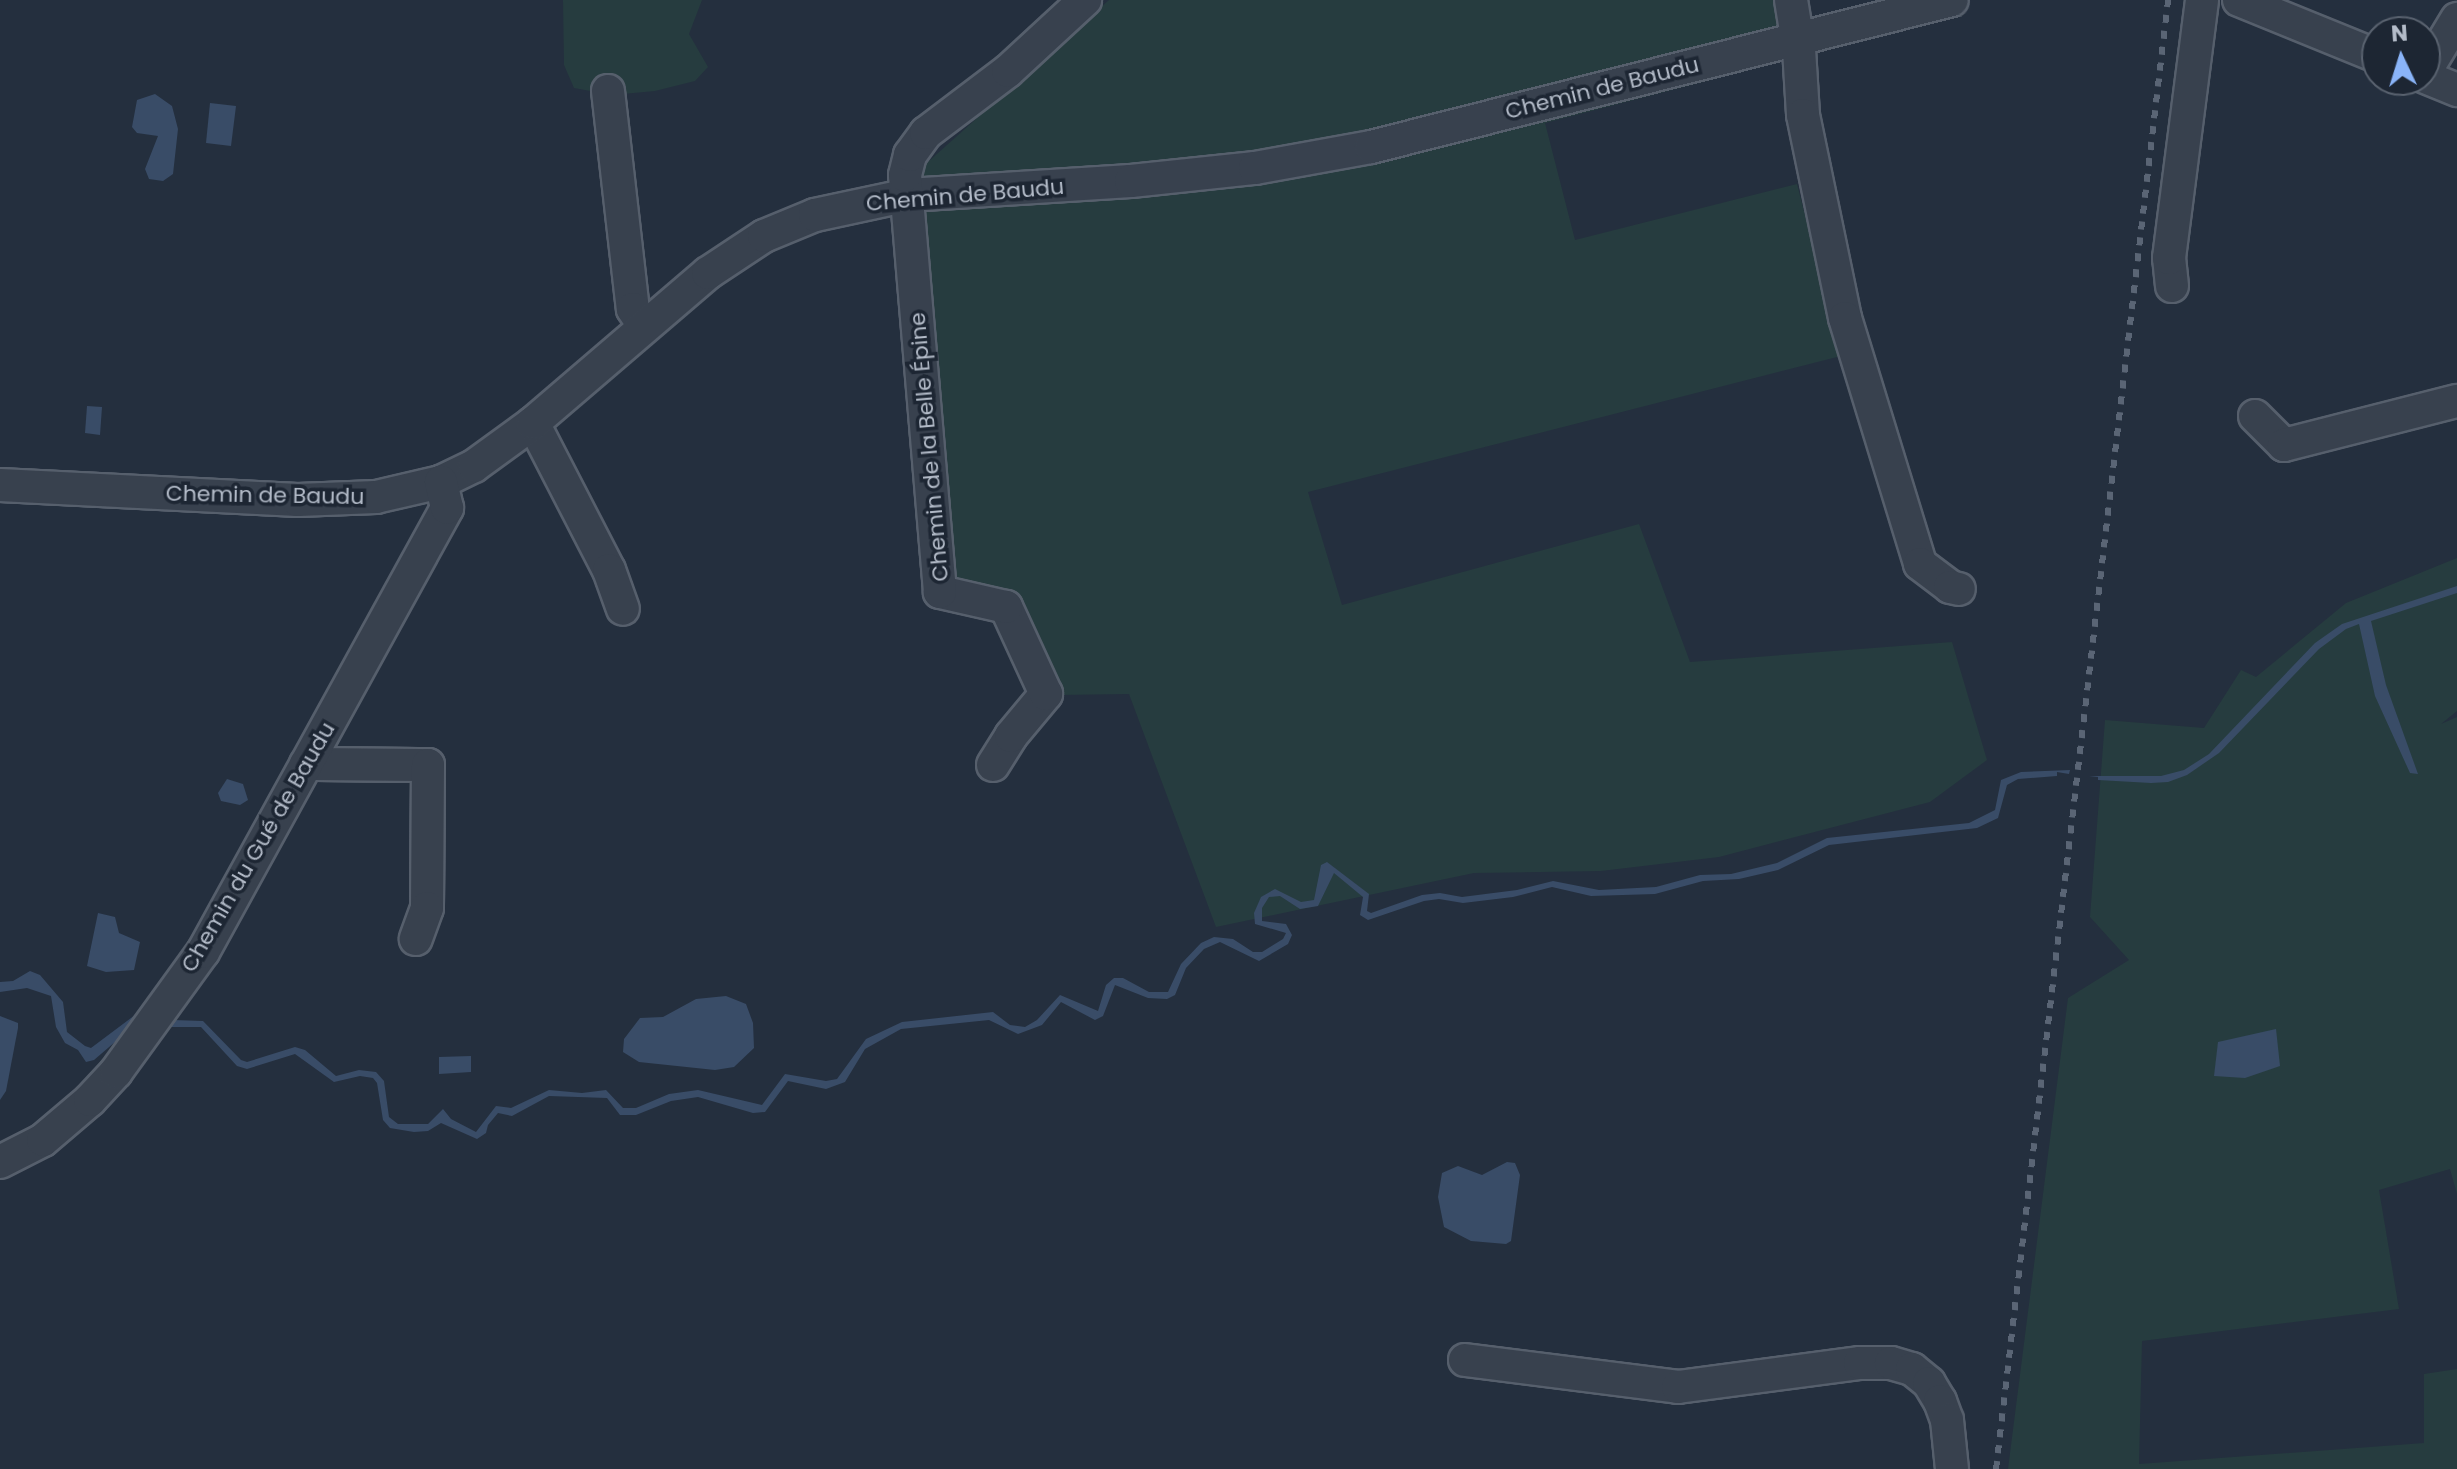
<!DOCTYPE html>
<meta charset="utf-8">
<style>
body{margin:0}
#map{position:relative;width:2457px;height:1469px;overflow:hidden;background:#242f3e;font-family:Poppins,sans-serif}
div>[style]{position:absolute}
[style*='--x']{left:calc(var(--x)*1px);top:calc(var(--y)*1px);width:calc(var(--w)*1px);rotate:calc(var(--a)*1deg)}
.green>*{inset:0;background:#263c3f}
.water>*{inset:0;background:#394c67}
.roads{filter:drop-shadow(2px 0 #565f6c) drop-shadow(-2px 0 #565f6c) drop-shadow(0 2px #565f6c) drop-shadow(0 -2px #565f6c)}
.minor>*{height:32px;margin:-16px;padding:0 16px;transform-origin:16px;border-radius:16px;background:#38414e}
.rail>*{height:6px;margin-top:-3px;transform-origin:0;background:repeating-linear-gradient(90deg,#5a6575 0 8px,transparent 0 16px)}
span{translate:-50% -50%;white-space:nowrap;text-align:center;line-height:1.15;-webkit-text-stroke:7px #1d2633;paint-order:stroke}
.street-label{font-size:22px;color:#b4bcc9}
.north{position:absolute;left:2361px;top:16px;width:80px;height:80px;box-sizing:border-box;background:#1d2633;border:2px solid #59626f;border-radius:50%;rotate:356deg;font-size:22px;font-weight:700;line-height:32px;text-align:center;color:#b4bcc9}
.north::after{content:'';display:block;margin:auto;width:28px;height:36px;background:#8ab4f8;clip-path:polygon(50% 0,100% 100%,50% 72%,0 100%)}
</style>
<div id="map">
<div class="green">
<div style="clip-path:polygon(563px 0,702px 0,689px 34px,708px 67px,695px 81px,655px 91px,612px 95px,574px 88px,564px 65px)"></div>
<div style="clip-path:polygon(1109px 0,1781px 0,1784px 22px,1776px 63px,1545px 123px,1575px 240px,1797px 184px,1841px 356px,1308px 492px,1342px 605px,1639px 524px,1690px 662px,1952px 642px,1987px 760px,1930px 802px,1719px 857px,1601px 871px,1474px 873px,1216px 927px,1129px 694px,1058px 695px,1014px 594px,951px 582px,919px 170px)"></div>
<div style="clip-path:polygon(2457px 558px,2457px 711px,2441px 724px,2457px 717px,2457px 1194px,2450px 1169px,2379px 1190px,2399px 1309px,2142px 1341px,2139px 1464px,2424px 1443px,2424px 1374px,2457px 1369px,2457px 1469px,2008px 1469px,2068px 998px,2129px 960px,2090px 917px,2105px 720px,2204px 728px,2241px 670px,2256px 677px,2346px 603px)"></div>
</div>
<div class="water">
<div style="clip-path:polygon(155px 94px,172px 106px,178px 129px,173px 174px,163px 181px,149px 179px,145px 169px,158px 136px,137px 133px,132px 127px,137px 100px)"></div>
<div style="clip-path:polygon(210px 103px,236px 106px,231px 146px,206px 143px)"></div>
<div style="clip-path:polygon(87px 406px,102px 407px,100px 435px,85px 433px)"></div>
<div style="clip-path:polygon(2457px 586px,2457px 593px,2371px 621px,2386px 685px,2418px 774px,2410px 773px,2375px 696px,2359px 624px,2346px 629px,2319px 649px,2219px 753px,2187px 775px,2168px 782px,2151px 783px,2098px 780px,2098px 777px,2089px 776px,2161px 776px,2184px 770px,2209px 754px,2315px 643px,2342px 624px)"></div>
<div style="clip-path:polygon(2070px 770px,2069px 774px,2057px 772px,2057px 776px,2018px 779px,2007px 785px,1998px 818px,1977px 828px,1829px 845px,1778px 870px,1739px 879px,1703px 881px,1655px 894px,1591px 896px,1552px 887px,1513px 897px,1463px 903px,1439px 899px,1424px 901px,1368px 920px,1360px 915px,1363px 897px,1334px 873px,1318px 906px,1300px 909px,1280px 896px,1269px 897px,1262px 908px,1262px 921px,1286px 924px,1292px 935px,1288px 944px,1259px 961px,1220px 942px,1204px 949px,1186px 968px,1175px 995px,1167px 999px,1148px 998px,1115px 985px,1103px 1016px,1095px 1020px,1061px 1002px,1042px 1025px,1018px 1034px,989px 1020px,901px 1029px,865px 1049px,845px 1082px,826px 1089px,788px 1081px,765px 1112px,753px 1113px,698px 1097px,671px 1101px,636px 1115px,620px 1115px,607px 1098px,549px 1096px,512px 1116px,498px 1113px,488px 1125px,486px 1133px,477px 1139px,441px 1123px,428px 1131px,414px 1132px,390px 1128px,383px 1120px,377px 1083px,373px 1078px,360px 1076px,334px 1082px,295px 1054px,247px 1069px,237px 1066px,201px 1027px,170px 1027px,173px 1020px,203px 1021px,241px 1060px,247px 1062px,295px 1047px,305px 1050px,336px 1076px,359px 1070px,376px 1072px,384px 1081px,389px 1117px,398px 1124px,428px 1124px,443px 1109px,451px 1119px,476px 1132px,496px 1106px,511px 1108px,549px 1090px,582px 1093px,606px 1090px,623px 1108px,636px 1108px,669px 1094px,698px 1090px,762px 1105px,785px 1074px,826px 1081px,837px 1079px,866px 1039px,902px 1022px,993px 1012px,1010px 1025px,1025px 1027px,1037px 1020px,1060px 995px,1098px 1011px,1106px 985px,1114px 978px,1123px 978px,1149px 992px,1168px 992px,1181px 964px,1201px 943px,1214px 937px,1233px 939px,1253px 952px,1262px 952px,1283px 939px,1286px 933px,1255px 924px,1254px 913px,1261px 897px,1275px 889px,1301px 902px,1314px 900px,1321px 865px,1327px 862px,1369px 894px,1367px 911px,1371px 913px,1422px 895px,1440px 893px,1462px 897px,1517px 890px,1553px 881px,1599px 890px,1656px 887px,1700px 875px,1731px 874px,1777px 863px,1827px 838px,1969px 823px,1995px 810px,2001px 780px,2021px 772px)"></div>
<div style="clip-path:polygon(227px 779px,243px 784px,248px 800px,240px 805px,221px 801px,218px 793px)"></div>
<div style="clip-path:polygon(98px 913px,115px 917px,119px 933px,140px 942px,134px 970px,106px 972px,87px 966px)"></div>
<div style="clip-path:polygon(30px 971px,40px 975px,63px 1002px,67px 1032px,85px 1046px,91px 1048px,143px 1009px,144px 1017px,94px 1060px,86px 1062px,78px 1050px,65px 1043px,56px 1027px,51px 996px,27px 988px,0 992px,0 982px,13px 981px)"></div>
<div style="clip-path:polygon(726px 996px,746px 1004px,753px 1023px,754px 1048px,734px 1067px,715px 1070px,639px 1062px,623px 1052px,624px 1039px,640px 1018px,663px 1017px,696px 999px)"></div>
<div style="clip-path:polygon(0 1016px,18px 1023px,18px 1028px,6px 1091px,0 1100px)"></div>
<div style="clip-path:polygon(2276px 1029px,2280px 1066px,2245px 1078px,2214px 1076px,2218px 1042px)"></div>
<div style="clip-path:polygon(471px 1056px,471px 1072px,439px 1074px,439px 1057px)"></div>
<div style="clip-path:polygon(1507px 1162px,1515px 1163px,1520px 1175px,1511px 1241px,1506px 1244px,1471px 1241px,1444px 1227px,1438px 1197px,1442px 1173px,1458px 1166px,1482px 1175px)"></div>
</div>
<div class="roads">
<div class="minor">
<div style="--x:1791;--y:0;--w:50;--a:80.7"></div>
<div style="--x:1799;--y:49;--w:66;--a:86.5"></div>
<div style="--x:1803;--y:115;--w:207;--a:78.3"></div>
<div style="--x:1845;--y:318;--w:257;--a:73"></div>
<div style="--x:1920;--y:564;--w:38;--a:37"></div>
<div style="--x:1950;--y:587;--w:9;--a:13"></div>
<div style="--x:2239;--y:0;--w:149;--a:22.1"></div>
<div style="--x:2425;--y:72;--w:62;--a:-58.9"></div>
<div style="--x:2425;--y:77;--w:35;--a:22"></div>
<div style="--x:608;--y:91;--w:219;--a:83.5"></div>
<div style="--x:633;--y:309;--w:20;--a:57"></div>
<div style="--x:2172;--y:286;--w:28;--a:-96"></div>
<div style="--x:2169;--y:258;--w:260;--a:-82.7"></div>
<div style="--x:2255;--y:416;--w:41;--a:45"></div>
<div style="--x:2284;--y:445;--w:179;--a:-14.3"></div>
<div style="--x:533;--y:423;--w:165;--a:62.7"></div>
<div style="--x:609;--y:570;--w:41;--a:70.3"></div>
<div style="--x:0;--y:485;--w:298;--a:2.9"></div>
<div style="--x:298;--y:500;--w:78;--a:-2.2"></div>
<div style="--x:376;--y:497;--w:67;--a:-13"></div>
<div style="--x:441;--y:482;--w:37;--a:-26"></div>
<div style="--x:474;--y:466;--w:73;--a:-36.1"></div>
<div style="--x:533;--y:423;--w:230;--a:-40.6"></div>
<div style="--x:708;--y:273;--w:67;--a:-33.5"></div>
<div style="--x:764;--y:236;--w:55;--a:-22.4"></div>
<div style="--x:815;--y:215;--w:95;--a:-12.1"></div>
<div style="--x:908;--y:195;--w:223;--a:-3.6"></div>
<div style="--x:1131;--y:181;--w:125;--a:-6"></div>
<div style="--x:1255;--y:168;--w:118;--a:-10.3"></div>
<div style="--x:1371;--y:147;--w:599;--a:-14.2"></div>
<div style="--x:306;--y:764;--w:122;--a:0.5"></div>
<div style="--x:428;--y:765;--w:143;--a:90.4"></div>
<div style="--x:427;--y:908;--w:33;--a:110"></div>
<div style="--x:993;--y:765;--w:34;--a:-58"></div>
<div style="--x:1011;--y:736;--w:55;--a:-50.2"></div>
<div style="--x:1046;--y:694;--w:96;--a:-114.7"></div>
<div style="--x:1006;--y:607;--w:68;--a:-167.2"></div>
<div style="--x:940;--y:592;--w:418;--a:-94.8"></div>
<div style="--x:905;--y:175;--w:21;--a:-76"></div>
<div style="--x:910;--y:155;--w:27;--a:-54"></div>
<div style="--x:926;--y:133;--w:103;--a:-37.1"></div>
<div style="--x:1008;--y:71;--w:105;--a:-42.7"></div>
<div style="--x:0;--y:1162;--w:48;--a:-27.1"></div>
<div style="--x:43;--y:1140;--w:62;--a:-40.4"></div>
<div style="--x:90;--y:1100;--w:38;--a:-47"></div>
<div style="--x:116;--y:1072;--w:148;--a:-54.1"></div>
<div style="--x:203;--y:952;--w:507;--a:-61.21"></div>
<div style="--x:447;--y:508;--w:27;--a:-103"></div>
<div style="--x:1465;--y:1360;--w:215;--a:7.2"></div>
<div style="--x:1678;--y:1387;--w:184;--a:-7.5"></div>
<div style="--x:1860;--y:1363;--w:31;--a:0"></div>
<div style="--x:1891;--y:1363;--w:22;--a:16"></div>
<div style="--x:1912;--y:1369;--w:22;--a:39"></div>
<div style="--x:1929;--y:1383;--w:21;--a:59"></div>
<div style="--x:1940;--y:1401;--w:20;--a:70"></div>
<div style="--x:1947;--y:1420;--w:49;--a:84.2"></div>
</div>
</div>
<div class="rail">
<div style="--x:1996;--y:1469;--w:1479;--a:-83.32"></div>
</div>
<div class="street-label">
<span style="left:1602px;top:88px;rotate:-14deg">Chemin de Baudu</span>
<span style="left:965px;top:195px;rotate:-5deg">Chemin de Baudu</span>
<span style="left:929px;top:447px;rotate:-95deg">Chemin de la Belle Épine</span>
<span style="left:265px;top:495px;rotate:1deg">Chemin de Baudu</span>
<span style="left:258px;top:847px;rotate:-60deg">Chemin du Gué de Baudu</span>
</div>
<div class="north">N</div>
</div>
